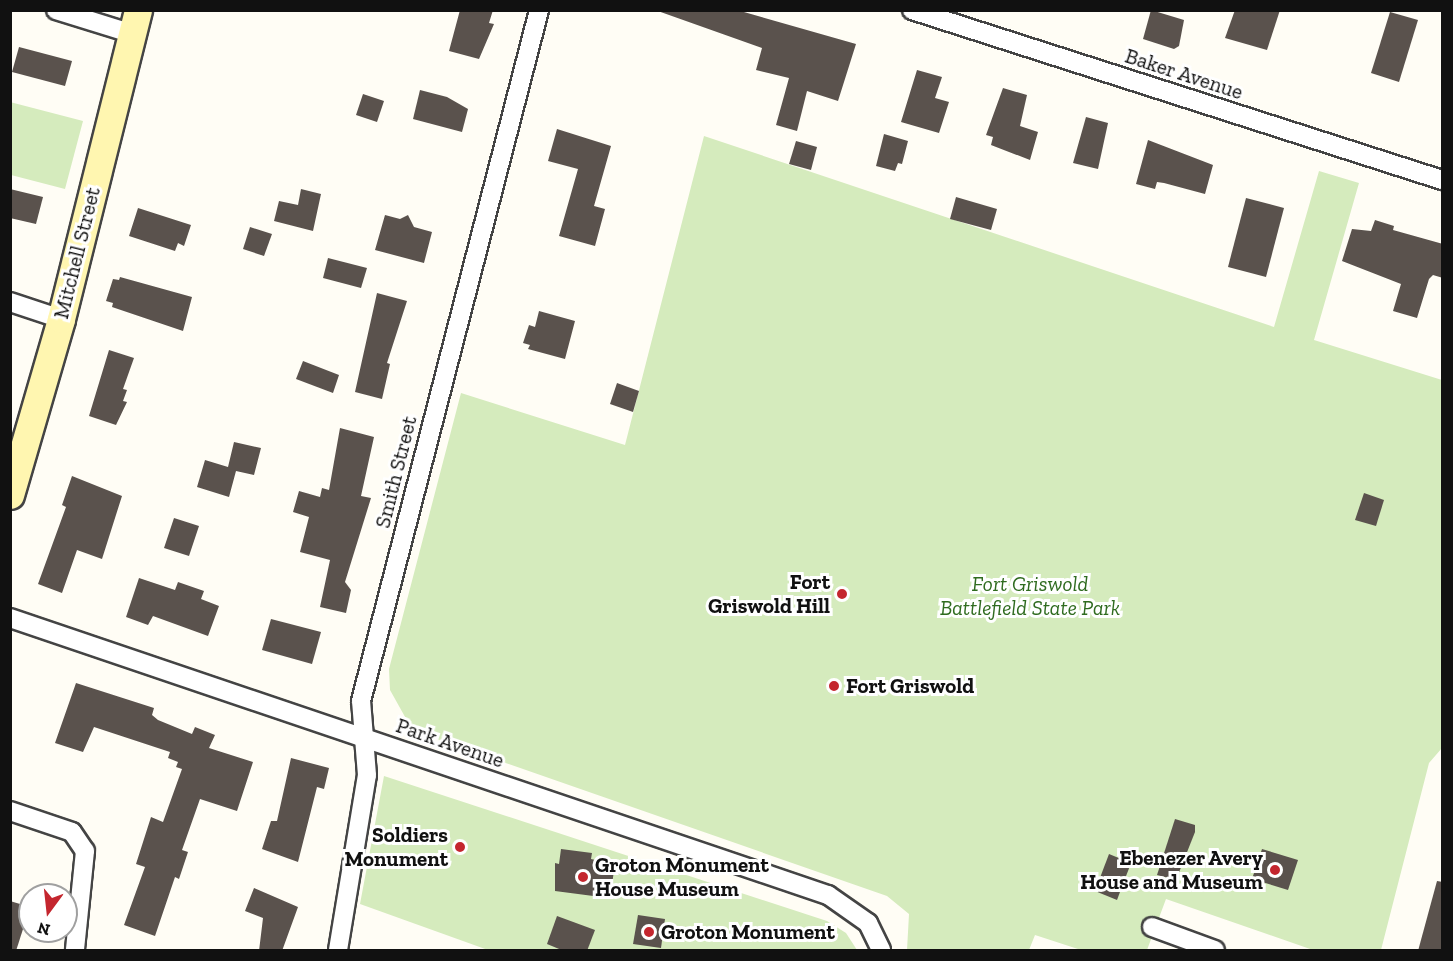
<!DOCTYPE html>
<style>
body{margin:0}
#map{position:relative;width:1453px;height:961px;overflow:hidden;background:#fffdf5;font-family:"Zilla Slab",serif}
div>[style]{position:absolute}
[style*='--x']{left:calc(var(--x)*1px);top:calc(var(--y)*1px);width:calc(var(--w)*1px);rotate:calc(var(--a)*1deg)}
.green>*{inset:0;background:#d5ebbd}
.building>*{inset:0;background:#5a524d}
.roads{filter:drop-shadow(2px 0 #444) drop-shadow(-2px 0 #444) drop-shadow(0 2px #444) drop-shadow(0 -2px #444)}
.minor>*{height:18px;margin:-9px;padding:0 9px;transform-origin:9px;border-radius:9px;background:#fff}
.secondary>*{height:27px;margin:-13.5px;padding:0 13.5px;transform-origin:13.5px;border-radius:13.5px;background:#fff6b0}
.dots>*{width:16px;height:16px;translate:-50% -50%;box-sizing:border-box;border:3px solid #fff;border-radius:50%}
span{translate:-50% -50%;white-space:nowrap;text-align:center;line-height:1.15;-webkit-text-stroke:6px #fff;paint-order:stroke}
.street-label{font-size:21px;color:#111}
.poi-label{font-size:21px;color:#111;font-weight:700}
.right{translate:-100% -50%;text-align:right}
.left{translate:0 -50%;text-align:left}
.park-label{font-size:21px;color:#2f6b1f;font-style:italic}
.frame{position:absolute;inset:0;border:12px solid #111;pointer-events:none}
.north{position:absolute;left:18px;top:883px;width:60px;height:60px;box-sizing:border-box;background:#fff;border:2px solid #a0a0a0;border-radius:50%;rotate:195deg;font-size:16px;font-weight:700;line-height:24px;text-align:center;color:#111}
.north::after{content:'';display:block;margin:auto;width:21px;height:27px;background:#c4262e;clip-path:polygon(50% 0,100% 100%,50% 72%,0 100%)}
</style>
<div id="map">
<div class="green">
<div style="clip-path:polygon(10px 102px,83px 121px,65px 189px,11px 175px)"></div>
<div style="clip-path:polygon(704px 136px,1274px 327px,1319px 171px,1359px 183px,1314px 340px,1442px 380px,1442px 748px,1429px 763px,1381px 950px,1313px 950px,1166px 899px,1147px 950px,1081px 950px,1035px 935px,1029px 950px,907px 950px,909px 914px,887px 896px,431px 737px,409px 724px,390px 690px,389px 669px,461px 393px,625px 445px)"></div>
<div style="clip-path:polygon(384px 776px,827px 921px,846px 933px,857px 950px,488px 950px,360px 904px)"></div>
</div>
<div class="building">
<div style="clip-path:polygon(460px 10px,493px 10px,489px 23px,494px 24px,479px 59px,449px 51px)"></div>
<div style="clip-path:polygon(655px 10px,737px 10px,856px 44px,838px 101px,807px 91px,797px 131px,776px 125px,789px 78px,756px 70px,762px 48px)"></div>
<div style="clip-path:polygon(1151px 10px,1184px 20px,1179px 46px,1174px 49px,1143px 39px)"></div>
<div style="clip-path:polygon(1235px 10px,1280px 10px,1267px 50px,1225px 38px)"></div>
<div style="clip-path:polygon(1390px 12px,1418px 20px,1399px 82px,1371px 73px)"></div>
<div style="clip-path:polygon(19px 47px,72px 61px,65px 86px,12px 72px)"></div>
<div style="clip-path:polygon(917px 70px,942px 77px,935px 98px,949px 102px,939px 133px,901px 122px)"></div>
<div style="clip-path:polygon(1003px 88px,1027px 95px,1020px 126px,1038px 132px,1030px 160px,991px 145px,993px 137px,986px 135px)"></div>
<div style="clip-path:polygon(420px 90px,447px 97px,468px 109px,462px 132px,413px 119px)"></div>
<div style="clip-path:polygon(363px 94px,384px 101px,377px 122px,356px 115px)"></div>
<div style="clip-path:polygon(1086px 117px,1108px 123px,1098px 169px,1073px 163px)"></div>
<div style="clip-path:polygon(557px 129px,611px 146px,594px 206px,605px 209px,595px 246px,559px 236px,578px 169px,548px 161px)"></div>
<div style="clip-path:polygon(884px 134px,908px 141px,902px 164px,898px 163px,895px 171px,876px 166px)"></div>
<div style="clip-path:polygon(1148px 140px,1213px 165px,1205px 194px,1164px 183px,1157px 182px,1155px 189px,1136px 184px)"></div>
<div style="clip-path:polygon(796px 141px,817px 147px,811px 170px,789px 164px)"></div>
<div style="clip-path:polygon(10px 189px,43px 197px,36px 224px,10px 218px)"></div>
<div style="clip-path:polygon(301px 189px,321px 194px,313px 231px,274px 221px,279px 201px,298px 205px)"></div>
<div style="clip-path:polygon(956px 197px,997px 209px,991px 230px,950px 219px)"></div>
<div style="clip-path:polygon(1246px 198px,1284px 208px,1266px 277px,1228px 267px)"></div>
<div style="clip-path:polygon(138px 208px,191px 225px,184px 246px,178px 243px,175px 251px,129px 236px)"></div>
<div style="clip-path:polygon(385px 215px,400px 219px,408px 215px,414px 227px,432px 232px,424px 263px,375px 250px)"></div>
<div style="clip-path:polygon(1375px 220px,1394px 226px,1393px 230px,1443px 244px,1443px 278px,1433px 275px,1429px 279px,1417px 318px,1393px 311px,1401px 284px,1342px 261px,1352px 229px,1371px 231px)"></div>
<div style="clip-path:polygon(250px 227px,272px 234px,264px 256px,243px 249px)"></div>
<div style="clip-path:polygon(328px 258px,367px 268px,361px 288px,323px 278px)"></div>
<div style="clip-path:polygon(120px 277px,192px 297px,183px 331px,112px 307px,113px 303px,106px 301px,113px 279px,119px 280px)"></div>
<div style="clip-path:polygon(377px 293px,407px 301px,387px 363px,390px 364px,382px 399px,355px 392px)"></div>
<div style="clip-path:polygon(539px 311px,575px 321px,565px 359px,528px 349px,530px 345px,523px 343px,529px 325px,535px 327px)"></div>
<div style="clip-path:polygon(109px 350px,134px 358px,123px 389px,127px 390px,123px 401px,127px 402px,116px 425px,89px 416px)"></div>
<div style="clip-path:polygon(303px 361px,339px 375px,333px 393px,296px 379px)"></div>
<div style="clip-path:polygon(617px 383px,639px 391px,633px 412px,610px 404px)"></div>
<div style="clip-path:polygon(340px 428px,374px 437px,361px 496px,371px 498px,345px 582px,351px 590px,346px 613px,320px 607px,330px 560px,300px 552px,309px 517px,293px 512px,299px 491px,320px 497px,322px 488px,329px 490px)"></div>
<div style="clip-path:polygon(234px 442px,261px 448px,254px 475px,236px 471px,229px 497px,197px 487px,205px 460px,228px 467px)"></div>
<div style="clip-path:polygon(72px 476px,122px 496px,102px 559px,77px 550px,62px 593px,38px 584px,66px 507px,62px 505px)"></div>
<div style="clip-path:polygon(1364px 493px,1384px 500px,1376px 526px,1355px 520px)"></div>
<div style="clip-path:polygon(174px 518px,199px 526px,189px 556px,164px 548px)"></div>
<div style="clip-path:polygon(139px 578px,175px 590px,178px 582px,204px 591px,201px 599px,219px 606px,208px 636px,153px 616px,148px 625px,126px 617px)"></div>
<div style="clip-path:polygon(271px 619px,321px 632px,312px 664px,262px 650px)"></div>
<div style="clip-path:polygon(76px 683px,154px 708px,152px 715px,158px 720px,192px 734px,195px 727px,215px 735px,209px 748px,253px 762px,237px 811px,200px 799px,182px 850px,188px 852px,179px 879px,175px 877px,155px 936px,124px 925px,145px 867px,136px 864px,151px 817px,163px 822px,182px 769px,176px 767px,178px 762px,168px 758px,170px 752px,94px 727px,83px 752px,55px 743px)"></div>
<div style="clip-path:polygon(291px 758px,329px 768px,324px 789px,317px 787px,298px 862px,262px 849px,271px 821px,277px 821px)"></div>
<div style="clip-path:polygon(1175px 819px,1195px 825px,1195px 832px,1176px 880px,1157px 875px)"></div>
<div style="clip-path:polygon(561px 849px,592px 853px,591px 859px,600px 861px,599px 868px,614px 870px,611px 893px,601px 892px,601px 897px,555px 891px,555px 863px,559px 864px)"></div>
<div style="clip-path:polygon(1262px 849px,1298px 860px,1288px 890px,1252px 879px)"></div>
<div style="clip-path:polygon(1109px 854px,1131px 863px,1117px 900px,1095px 891px)"></div>
<div style="clip-path:polygon(1437px 881px,1443px 882px,1443px 951px,1418px 951px)"></div>
<div style="clip-path:polygon(254px 888px,298px 907px,282px 951px,259px 951px,263px 918px,245px 911px)"></div>
<div style="clip-path:polygon(10px 901px,30px 907px,16px 951px,10px 951px)"></div>
<div style="clip-path:polygon(638px 915px,665px 919px,661px 948px,633px 944px)"></div>
<div style="clip-path:polygon(557px 916px,595px 930px,587px 951px,564px 951px,547px 944px)"></div>
</div>
<div class="roads">
<div class="minor">
<div style="--x:56;--y:10;--w:81;--a:17.3"></div>
<div style="--x:912;--y:10;--w:557;--a:17.78"></div>
<div style="--x:10;--y:302;--w:54;--a:18.4"></div>
<div style="--x:10;--y:618;--w:864;--a:18.71"></div>
<div style="--x:828;--y:895;--w:49;--a:35"></div>
<div style="--x:868;--y:923;--w:30;--a:64"></div>
<div style="--x:10;--y:811;--w:65;--a:18.7"></div>
<div style="--x:72;--y:832;--w:23;--a:56"></div>
<div style="--x:85;--y:851;--w:100;--a:95.8"></div>
<div style="--x:1152;--y:927;--w:67;--a:20.1"></div>
<div style="--x:338;--y:950;--w:177;--a:-80.6"></div>
<div style="--x:367;--y:775;--w:74;--a:-94.6"></div>
<div style="--x:361;--y:701;--w:714;--a:-75.55"></div>
</div>
<div class="secondary">
<div style="--x:10;--y:495;--w:183;--a:-73.8"></div>
<div style="--x:61;--y:319;--w:318;--a:-76"></div>
</div>
</div>
<div class="dots">
<div style="left:842px;top:594px;background:#c4262e"></div>
<div style="left:834px;top:686px;background:#c4262e"></div>
<div style="left:460px;top:847px;background:#c4262e"></div>
<div style="left:1275px;top:870px;background:#c4262e"></div>
<div style="left:583px;top:877px;background:#c4262e"></div>
<div style="left:649px;top:932px;background:#c4262e"></div>
</div>
<div class="street-label">
<span style="left:1184px;top:74px;rotate:18deg">Baker Avenue</span>
<span style="left:77px;top:253px;rotate:-76deg">Mitchell Street</span>
<span style="left:396px;top:472px;rotate:-76deg">Smith Street</span>
<span style="left:450px;top:743px;rotate:19deg">Park Avenue</span>
</div>
<div class="poi-label">
<span class="right" style="left:830px;top:594px">Fort<br>Griswold Hill</span>
<span class="left" style="left:846px;top:686px">Fort Griswold</span>
<span class="right" style="left:448px;top:847px">Soldiers<br>Monument</span>
<span class="right" style="left:1263px;top:870px">Ebenezer Avery<br>House and Museum</span>
<span class="left" style="left:595px;top:877px">Groton Monument<br>House Museum</span>
<span class="left" style="left:661px;top:932px">Groton Monument</span>
</div>
<div class="park-label">
<span style="left:1030px;top:596px">Fort Griswold<br>Battlefield State Park</span>
</div>
<div class="frame"></div>
<div class="north">N</div>
</div>
